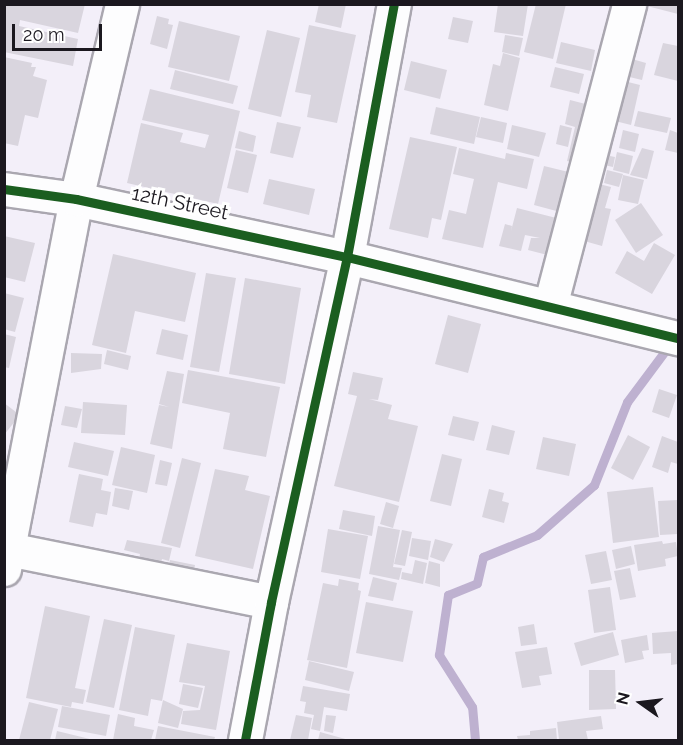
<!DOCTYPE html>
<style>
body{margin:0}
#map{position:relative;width:683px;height:745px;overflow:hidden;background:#f3eff9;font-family:Raleway,sans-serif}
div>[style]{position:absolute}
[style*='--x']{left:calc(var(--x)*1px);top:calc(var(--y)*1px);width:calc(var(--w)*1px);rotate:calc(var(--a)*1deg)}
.stream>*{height:9px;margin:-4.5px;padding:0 4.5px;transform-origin:4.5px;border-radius:4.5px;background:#beb1d0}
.building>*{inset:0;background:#d9d5de}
.roads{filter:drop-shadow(2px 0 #aaa7b0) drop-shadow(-2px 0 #aaa7b0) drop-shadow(0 2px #aaa7b0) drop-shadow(0 -2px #aaa7b0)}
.street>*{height:33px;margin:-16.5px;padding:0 16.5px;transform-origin:16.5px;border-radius:16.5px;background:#fdfdfe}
.cycleway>*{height:9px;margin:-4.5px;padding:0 4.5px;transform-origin:4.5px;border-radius:4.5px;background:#1b5e20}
span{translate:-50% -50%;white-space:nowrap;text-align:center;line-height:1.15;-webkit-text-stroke:6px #fff;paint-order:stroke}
.street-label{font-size:20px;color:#1b181f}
.frame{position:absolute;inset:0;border:6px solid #1b181f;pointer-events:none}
.north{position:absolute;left:611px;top:673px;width:60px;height:60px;-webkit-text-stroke:4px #fff;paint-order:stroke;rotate:284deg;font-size:16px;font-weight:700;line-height:24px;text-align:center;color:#1b181f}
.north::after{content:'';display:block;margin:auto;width:21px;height:27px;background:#1b181f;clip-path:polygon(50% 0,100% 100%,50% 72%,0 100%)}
.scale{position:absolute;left:12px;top:24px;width:90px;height:27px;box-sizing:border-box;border:3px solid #1b181f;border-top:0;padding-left:8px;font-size:18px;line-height:21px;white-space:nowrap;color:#1b181f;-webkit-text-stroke:4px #fff;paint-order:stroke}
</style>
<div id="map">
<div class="stream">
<div style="--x:475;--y:740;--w:33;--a:-95"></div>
<div style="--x:472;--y:707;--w:62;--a:-122.4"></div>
<div style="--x:439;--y:655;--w:61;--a:-81.5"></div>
<div style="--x:448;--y:595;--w:31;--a:-22"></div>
<div style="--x:477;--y:583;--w:27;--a:-77"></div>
<div style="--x:483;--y:557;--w:58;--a:-22.2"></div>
<div style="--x:537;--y:535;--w:76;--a:-41.3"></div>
<div style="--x:594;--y:485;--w:89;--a:-68.3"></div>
<div style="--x:627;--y:402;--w:74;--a:-53.3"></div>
</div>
<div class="building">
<div style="clip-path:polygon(4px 4px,85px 4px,78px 33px,20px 20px,19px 26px,78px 39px,73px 66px,4px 52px)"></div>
<div style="clip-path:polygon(319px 4px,346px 4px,341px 28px,315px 22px)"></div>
<div style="clip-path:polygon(498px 4px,528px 4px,523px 36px,494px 32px)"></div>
<div style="clip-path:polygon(536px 4px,566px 4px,553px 59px,524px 52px)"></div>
<div style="clip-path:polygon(643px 4px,678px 4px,678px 14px,643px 5px)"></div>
<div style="clip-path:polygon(157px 16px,169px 19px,168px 24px,173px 25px,167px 49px,150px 44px)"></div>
<div style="clip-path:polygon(453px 17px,473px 21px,468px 43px,448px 39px)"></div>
<div style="clip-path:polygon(179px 21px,240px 36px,229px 81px,168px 67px)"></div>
<div style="clip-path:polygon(309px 25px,356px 35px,337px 123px,307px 117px,311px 95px,295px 92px)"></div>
<div style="clip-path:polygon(267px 30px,300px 38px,281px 117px,248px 109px)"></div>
<div style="clip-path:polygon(505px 35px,523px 38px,519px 56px,502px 52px)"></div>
<div style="clip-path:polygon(561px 42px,595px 50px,591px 71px,556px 63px)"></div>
<div style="clip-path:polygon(663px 43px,678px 46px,678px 81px,654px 75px)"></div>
<div style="clip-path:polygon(503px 53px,520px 58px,508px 111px,484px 105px,493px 64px,500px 66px)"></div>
<div style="clip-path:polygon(4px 57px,32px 63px,31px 67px,36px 67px,33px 76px,47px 80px,38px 118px,25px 115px,18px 146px,4px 143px)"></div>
<div style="clip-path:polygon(625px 57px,646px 63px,642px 80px,621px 75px)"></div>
<div style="clip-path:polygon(411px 61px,447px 70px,440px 99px,404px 90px)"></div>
<div style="clip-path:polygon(555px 67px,584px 74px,579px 94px,550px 87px)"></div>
<div style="clip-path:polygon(175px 70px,238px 86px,233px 104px,170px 89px)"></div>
<div style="clip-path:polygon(616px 79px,640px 85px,631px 125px,607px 119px)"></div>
<div style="clip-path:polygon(150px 89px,240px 111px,218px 204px,127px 183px,141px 123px,183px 133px,180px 142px,205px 148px,209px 135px,142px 120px)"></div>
<div style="clip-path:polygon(570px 100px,601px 108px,586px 166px,567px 161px,575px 127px,565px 124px)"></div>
<div style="clip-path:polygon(436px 107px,480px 117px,474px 144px,430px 134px)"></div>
<div style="clip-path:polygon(638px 111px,671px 118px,667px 133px,634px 126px)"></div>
<div style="clip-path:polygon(481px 117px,507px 123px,503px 143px,476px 137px)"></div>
<div style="clip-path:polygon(277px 122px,301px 127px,293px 158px,270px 153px)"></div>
<div style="clip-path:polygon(512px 125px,546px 133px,539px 157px,507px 149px)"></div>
<div style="clip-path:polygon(560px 125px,572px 128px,568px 147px,556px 144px)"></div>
<div style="clip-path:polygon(603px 126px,616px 129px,610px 156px,615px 157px,613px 167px,595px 163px)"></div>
<div style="clip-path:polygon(623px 130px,639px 134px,635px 152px,619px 148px)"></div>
<div style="clip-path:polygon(670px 130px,678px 133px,678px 153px,665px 150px)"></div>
<div style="clip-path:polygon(239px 131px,256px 136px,253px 152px,235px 148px)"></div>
<div style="clip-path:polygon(410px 137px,457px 147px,441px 220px,432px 218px,428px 238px,389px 229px)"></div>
<div style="clip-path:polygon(459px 148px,505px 159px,506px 153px,534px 159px,527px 189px,498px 182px,483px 248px,442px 239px,449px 210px,466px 214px,474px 179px,453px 174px)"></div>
<div style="clip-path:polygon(642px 148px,654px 151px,647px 179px,630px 175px)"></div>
<div style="clip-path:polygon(236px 150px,257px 155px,248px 193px,227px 188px)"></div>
<div style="clip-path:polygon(617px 152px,633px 156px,629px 174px,613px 170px)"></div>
<div style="clip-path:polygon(544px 166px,585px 176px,575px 216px,534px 205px)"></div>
<div style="clip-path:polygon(607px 170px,623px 174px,619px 187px,604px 183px)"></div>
<div style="clip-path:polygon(623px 175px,644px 180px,638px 204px,618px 200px)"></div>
<div style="clip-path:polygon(269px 179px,315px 189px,309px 215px,263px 204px)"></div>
<div style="clip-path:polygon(591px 182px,611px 187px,605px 208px,611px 209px,602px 246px,577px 239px)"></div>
<div style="clip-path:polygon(641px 203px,663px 235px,636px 253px,615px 220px)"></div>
<div style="clip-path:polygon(517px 208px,572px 222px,563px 259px,528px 250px,531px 238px,540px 238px,525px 235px,521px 251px,499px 246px,505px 224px,512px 226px,511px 231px)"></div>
<div style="clip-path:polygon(4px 236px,35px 243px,25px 282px,4px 277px)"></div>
<div style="clip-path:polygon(654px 243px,675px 255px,652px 294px,615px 273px,627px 251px,644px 261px)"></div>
<div style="clip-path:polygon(113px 254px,196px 273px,185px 322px,135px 311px,126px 353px,92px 345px)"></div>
<div style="clip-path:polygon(206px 273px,236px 278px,219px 372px,190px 367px)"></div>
<div style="clip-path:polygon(245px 278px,301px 288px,285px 384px,229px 374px)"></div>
<div style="clip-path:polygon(4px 293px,24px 298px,15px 332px,4px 329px)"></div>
<div style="clip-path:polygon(448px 315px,481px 324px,468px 373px,435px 364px)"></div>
<div style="clip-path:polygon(162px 329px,188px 335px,183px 360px,156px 354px)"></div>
<div style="clip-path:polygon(4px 334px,16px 337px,9px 368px,4px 367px)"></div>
<div style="clip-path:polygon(107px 350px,131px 356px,128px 370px,104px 364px)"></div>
<div style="clip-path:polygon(71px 353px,102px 354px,101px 369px,71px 373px)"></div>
<div style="clip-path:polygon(188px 370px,280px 387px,266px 457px,223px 449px,230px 413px,182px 403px)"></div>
<div style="clip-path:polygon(167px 371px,184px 374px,172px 449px,150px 444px,159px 405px,169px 407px,159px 404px)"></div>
<div style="clip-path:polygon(353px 372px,383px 378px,378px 400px,369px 399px,392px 405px,388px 419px,418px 426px,399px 502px,334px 486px,357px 396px,348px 394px)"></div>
<div style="clip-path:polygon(659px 389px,677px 395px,669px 418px,652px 412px)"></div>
<div style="clip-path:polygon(83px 402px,127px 405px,125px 435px,81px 433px)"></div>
<div style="clip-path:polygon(4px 403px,20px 415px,4px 435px)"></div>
<div style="clip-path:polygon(65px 406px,82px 409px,77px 428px,61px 425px)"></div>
<div style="clip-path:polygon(453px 416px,479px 422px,474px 441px,448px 435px)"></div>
<div style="clip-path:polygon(492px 425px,515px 431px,509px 455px,486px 450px)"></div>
<div style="clip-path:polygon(628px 435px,650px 447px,633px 480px,611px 468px)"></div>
<div style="clip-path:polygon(662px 436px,678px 442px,678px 464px,671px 462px,668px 473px,652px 467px)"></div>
<div style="clip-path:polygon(543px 437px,576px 444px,569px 476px,536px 469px)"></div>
<div style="clip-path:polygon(74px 442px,114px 451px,108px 476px,68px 467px)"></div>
<div style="clip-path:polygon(121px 447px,155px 455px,147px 493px,112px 485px)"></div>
<div style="clip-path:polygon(442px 454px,462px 459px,451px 506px,430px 501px)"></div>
<div style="clip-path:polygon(182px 458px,201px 463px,180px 548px,161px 543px)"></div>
<div style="clip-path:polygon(160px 460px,172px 463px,167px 486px,155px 484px)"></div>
<div style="clip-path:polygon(215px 469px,249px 476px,245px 490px,270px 496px,253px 569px,195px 556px)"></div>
<div style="clip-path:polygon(79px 474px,103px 479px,101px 490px,111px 492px,107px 515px,96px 513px,93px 527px,69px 522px)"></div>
<div style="clip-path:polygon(653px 487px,659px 537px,613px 543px,607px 492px)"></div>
<div style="clip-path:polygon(115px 488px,133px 491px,129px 510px,112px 506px)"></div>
<div style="clip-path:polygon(489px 489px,504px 493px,502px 501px,509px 503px,504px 523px,482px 517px)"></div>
<div style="clip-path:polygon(678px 500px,678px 534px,660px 535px,658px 501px)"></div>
<div style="clip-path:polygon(386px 502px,399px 506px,393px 528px,380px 524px)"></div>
<div style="clip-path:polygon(343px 510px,375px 516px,372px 536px,339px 529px)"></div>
<div style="clip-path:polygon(378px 526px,400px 530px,393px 567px,402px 568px,399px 580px,369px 574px)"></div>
<div style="clip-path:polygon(328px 529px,368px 536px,360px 579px,321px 572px)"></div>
<div style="clip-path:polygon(402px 530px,412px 532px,405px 566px,394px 564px)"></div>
<div style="clip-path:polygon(412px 538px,431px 541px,428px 560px,409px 556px)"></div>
<div style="clip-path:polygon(435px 539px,453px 544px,444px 562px,430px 557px)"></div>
<div style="clip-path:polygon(127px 540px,172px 548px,169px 561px,162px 559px,160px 569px,137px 569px,140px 554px,124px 550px)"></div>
<div style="clip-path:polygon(662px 541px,663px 544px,676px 542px,678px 556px,665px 559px,666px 566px,638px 571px,634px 545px)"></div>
<div style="clip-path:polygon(631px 546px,635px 564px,616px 569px,612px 550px)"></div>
<div style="clip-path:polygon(606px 551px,612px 580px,591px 584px,585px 555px)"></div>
<div style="clip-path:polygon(170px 560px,195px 565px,192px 580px,167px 574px)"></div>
<div style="clip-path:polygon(415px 560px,427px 563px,423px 584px,401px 579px,402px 572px,412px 574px)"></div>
<div style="clip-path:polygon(429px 561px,440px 564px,440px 587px,425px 583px)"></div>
<div style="clip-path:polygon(630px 568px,636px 597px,620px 600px,614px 571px)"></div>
<div style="clip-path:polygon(373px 577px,397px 583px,393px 601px,368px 596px)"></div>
<div style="clip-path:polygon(339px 579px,359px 583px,358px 590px,361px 591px,347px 668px,307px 660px,323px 583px,338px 586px)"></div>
<div style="clip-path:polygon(610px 587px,616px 630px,594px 633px,588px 590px)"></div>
<div style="clip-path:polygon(366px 602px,413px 611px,403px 662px,356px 653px)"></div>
<div style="clip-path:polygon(45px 606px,90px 616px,75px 688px,86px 690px,83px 704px,72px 702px,71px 707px,26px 698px)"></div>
<div style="clip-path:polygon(104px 619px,132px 625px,114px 708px,86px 702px)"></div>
<div style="clip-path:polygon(534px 624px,537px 644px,521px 646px,518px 627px)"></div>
<div style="clip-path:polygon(135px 627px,175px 635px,162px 701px,151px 699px,148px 716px,119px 710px)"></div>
<div style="clip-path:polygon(678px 631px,678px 664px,671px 665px,671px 653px,653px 654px,652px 633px)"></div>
<div style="clip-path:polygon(613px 632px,619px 655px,581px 666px,574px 643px)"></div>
<div style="clip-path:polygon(647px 635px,649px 650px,642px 651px,644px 659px,625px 663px,621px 640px)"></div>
<div style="clip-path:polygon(187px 643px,230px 651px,216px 730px,181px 724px,183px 711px,200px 710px,205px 686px,179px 682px)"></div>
<div style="clip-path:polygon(547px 647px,552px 674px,539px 676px,541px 685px,522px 688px,515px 652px)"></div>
<div style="clip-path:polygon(309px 661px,354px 672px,349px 691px,305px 680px)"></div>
<div style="clip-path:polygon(589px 670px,615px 670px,616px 709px,589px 710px)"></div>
<div style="clip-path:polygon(183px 684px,203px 688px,198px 708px,179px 704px)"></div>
<div style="clip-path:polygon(303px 686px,350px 694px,347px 711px,324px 707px,320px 731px,311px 729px,314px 715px,304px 713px,306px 702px,300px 701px)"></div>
<div style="clip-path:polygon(163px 700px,183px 709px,178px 728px,158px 723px)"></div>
<div style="clip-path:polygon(29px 702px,58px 709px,50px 740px,19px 740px)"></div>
<div style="clip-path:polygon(62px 706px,110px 715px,106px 736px,58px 727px)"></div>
<div style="clip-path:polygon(118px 714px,135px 718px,134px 726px,154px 730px,151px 740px,113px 740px)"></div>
<div style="clip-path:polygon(296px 715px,312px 718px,308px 740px,290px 740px)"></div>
<div style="clip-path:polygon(326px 715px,336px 716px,333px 733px,324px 731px)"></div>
<div style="clip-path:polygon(601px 716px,603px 729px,586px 731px,588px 740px,559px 740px,557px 722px)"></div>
<div style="clip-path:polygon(158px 726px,215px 737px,214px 740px,155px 740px)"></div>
<div style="clip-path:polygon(556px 728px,557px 740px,518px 740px,517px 736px,530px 735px,530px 731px)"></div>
<div style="clip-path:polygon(57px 731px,94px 740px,55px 740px)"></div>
<div style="clip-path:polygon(320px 732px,349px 740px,318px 740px)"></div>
</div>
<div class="roads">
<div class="street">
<div style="--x:4;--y:189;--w:73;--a:7.9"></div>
<div style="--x:76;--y:199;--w:277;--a:12.1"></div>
<div style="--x:347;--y:257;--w:341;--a:13.8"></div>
<div style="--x:550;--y:306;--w:312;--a:-75.3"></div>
<div style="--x:8;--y:549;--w:268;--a:11.4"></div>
<div style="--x:4;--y:569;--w:377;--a:-79"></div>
<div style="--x:76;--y:199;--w:200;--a:-76.7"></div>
<div style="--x:245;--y:740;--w:140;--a:-79.3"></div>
<div style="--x:271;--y:602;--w:353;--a:-77.6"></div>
<div style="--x:347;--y:257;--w:257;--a:-79.5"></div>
</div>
</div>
<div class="cycleway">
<div style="--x:4;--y:189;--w:73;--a:7.9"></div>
<div style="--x:76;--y:199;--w:277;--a:12.1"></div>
<div style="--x:347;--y:257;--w:341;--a:13.8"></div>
<div style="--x:245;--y:740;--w:140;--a:-79.3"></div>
<div style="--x:271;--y:602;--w:353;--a:-77.6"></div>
<div style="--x:347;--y:257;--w:257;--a:-79.5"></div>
</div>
<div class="street-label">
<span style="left:180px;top:203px;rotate:12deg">12th Street</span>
</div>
<div class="frame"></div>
<div class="north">N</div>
<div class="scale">20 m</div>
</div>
